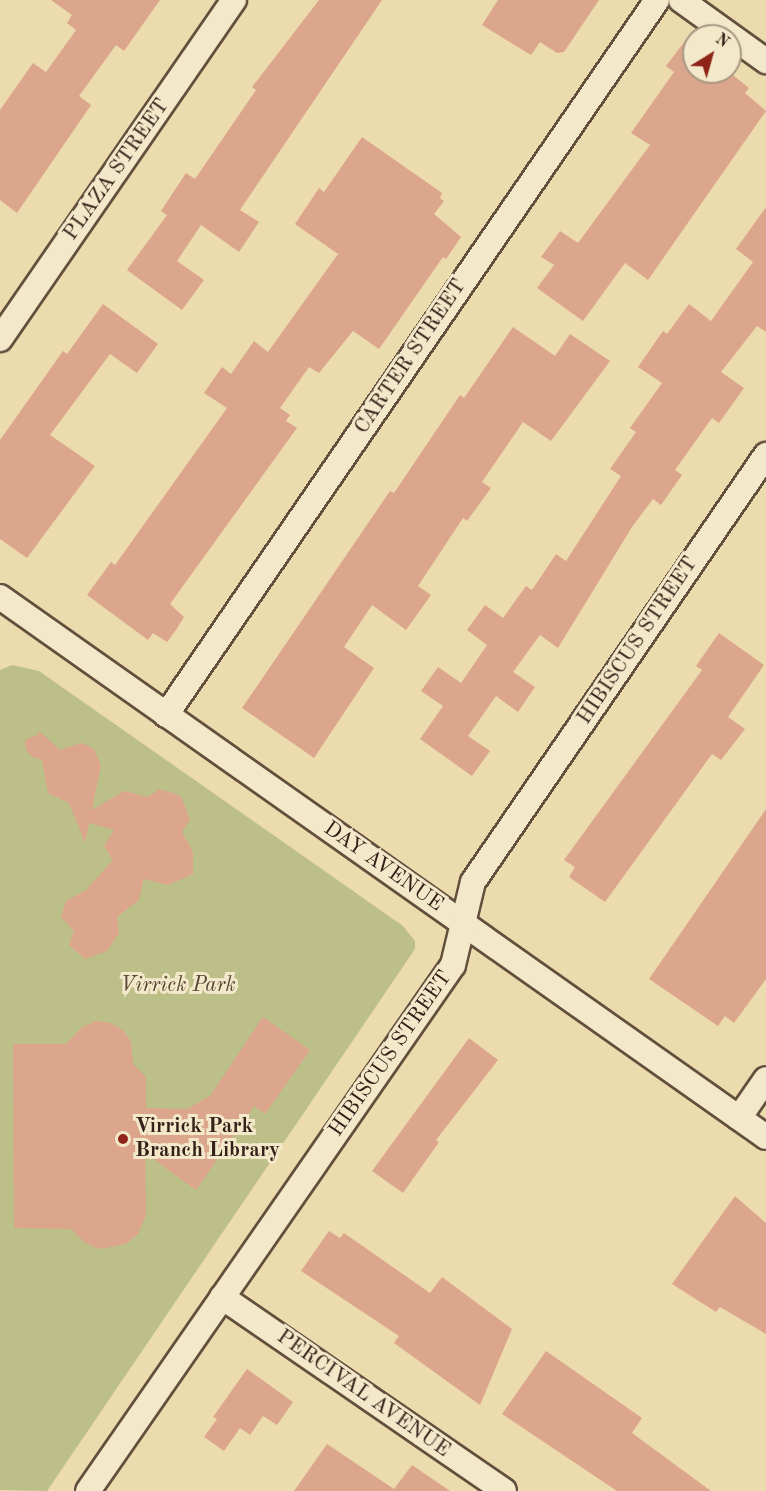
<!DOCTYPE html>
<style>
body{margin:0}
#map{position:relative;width:766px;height:1491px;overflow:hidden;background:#ecdbad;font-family:"Old Standard TT",serif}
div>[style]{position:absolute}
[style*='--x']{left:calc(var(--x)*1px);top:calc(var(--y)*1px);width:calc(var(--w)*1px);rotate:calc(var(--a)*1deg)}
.green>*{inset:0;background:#bcbf87}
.building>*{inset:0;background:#dca68d}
.roads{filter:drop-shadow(2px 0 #624f3d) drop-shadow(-2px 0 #624f3d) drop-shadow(0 2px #624f3d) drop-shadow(0 -2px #624f3d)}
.street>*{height:24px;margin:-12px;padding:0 12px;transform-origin:12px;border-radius:12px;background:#f3e8ca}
.dots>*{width:16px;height:16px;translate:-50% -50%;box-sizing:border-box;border:3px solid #f3e8ca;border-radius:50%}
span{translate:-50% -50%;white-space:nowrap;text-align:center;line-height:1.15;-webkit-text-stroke:6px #f3e8ca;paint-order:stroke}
.street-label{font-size:21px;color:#342018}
.park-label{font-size:21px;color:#564834;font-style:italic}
.poi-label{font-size:21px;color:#342018;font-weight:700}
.left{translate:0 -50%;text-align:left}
.north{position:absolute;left:682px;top:24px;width:60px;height:60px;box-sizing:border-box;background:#f3e8ca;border:2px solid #a79883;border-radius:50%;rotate:37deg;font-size:16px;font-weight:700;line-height:24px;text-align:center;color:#342018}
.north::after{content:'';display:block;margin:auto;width:21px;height:27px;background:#8f2418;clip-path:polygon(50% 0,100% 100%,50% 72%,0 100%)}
</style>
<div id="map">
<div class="green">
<div style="clip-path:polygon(12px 665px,39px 671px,403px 926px,415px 941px,415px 949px,47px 1491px,0 1490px,0 670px)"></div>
</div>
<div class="building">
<div style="clip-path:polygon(51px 0,160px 0,124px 51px,116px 45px,79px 96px,91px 105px,17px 213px,0 200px,0 110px,33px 63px,46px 72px,76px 30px,67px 23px,72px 15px)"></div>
<div style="clip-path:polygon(319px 0,382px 0,240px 210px,259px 222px,239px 252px,201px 225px,177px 261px,204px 280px,182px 310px,127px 270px,167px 215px,161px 211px,186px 173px,195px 179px,256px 90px,252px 87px)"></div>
<div style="clip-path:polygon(498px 0,599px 0,564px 52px,557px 53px,540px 42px,531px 55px,482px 25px)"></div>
<div style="clip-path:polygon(694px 29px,694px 72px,729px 72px,749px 88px,745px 93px,766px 111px,648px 280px,625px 263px,583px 321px,537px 288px,554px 265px,541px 257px,560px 231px,578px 243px,650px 145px,631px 133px,674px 72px,666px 66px)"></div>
<div style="clip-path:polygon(362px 137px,442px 193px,440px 198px,444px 201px,434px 214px,461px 237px,446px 259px,443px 257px,379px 349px,353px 331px,319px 373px,309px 367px,280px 408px,290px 415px,286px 421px,297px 428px,170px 604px,184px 617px,176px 630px,167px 642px,153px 633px,148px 640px,87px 595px,111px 562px,115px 565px,227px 408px,204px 393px,222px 367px,231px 374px,254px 341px,268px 352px,338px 254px,295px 224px,319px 188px,324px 192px)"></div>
<div style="clip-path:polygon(766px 207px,766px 332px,757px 326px,721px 372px,744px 388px,719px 423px,712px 418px,675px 470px,682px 475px,661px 505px,653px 499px,632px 527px,558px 648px,540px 635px,513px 672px,535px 687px,518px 712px,496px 696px,468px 736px,490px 751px,472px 776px,420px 739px,443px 706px,421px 691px,438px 667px,461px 683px,487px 645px,467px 630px,485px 605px,503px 618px,526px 586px,532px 590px,556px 554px,566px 561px,621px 476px,610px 469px,636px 432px,630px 428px,662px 383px,638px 367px,663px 331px,667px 334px,689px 304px,711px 321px,753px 262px,736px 249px)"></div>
<div style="clip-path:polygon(103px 304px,158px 344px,137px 373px,110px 354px,50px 435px,95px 466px,27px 558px,0 539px,0 440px,63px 351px,67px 354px)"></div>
<div style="clip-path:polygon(513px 327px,555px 356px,570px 334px,610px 361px,551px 441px,523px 422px,482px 482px,491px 488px,467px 521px,463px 518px,418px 586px,431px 595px,406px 630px,372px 605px,344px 647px,374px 668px,314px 758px,242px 708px,390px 491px,394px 493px,460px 395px,464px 398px)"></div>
<div style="clip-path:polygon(719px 633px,764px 665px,728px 717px,745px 729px,721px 760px,712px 754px,605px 902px,569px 877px,575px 867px,564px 860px,702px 670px,696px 666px)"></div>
<div style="clip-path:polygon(38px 730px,60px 750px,82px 743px,94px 749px,101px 765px,92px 810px,124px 791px,148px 797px,159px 789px,181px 796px,190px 820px,182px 832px,193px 852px,193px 874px,168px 885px,144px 879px,139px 900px,117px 917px,119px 933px,107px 951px,85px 959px,69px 945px,74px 931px,61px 917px,66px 901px,86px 890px,113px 860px,104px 846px,114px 830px,89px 823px,85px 843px,69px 803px,48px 793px,42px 760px,32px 757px,26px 750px,25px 740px,39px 734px)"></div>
<div style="clip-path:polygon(766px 809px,766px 979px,734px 1023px,725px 1016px,718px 1026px,649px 979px)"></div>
<div style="clip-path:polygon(263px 1017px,310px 1050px,265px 1114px,254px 1106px,196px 1190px,145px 1153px,146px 1215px,138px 1234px,126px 1244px,99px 1249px,84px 1242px,71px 1229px,14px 1228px,13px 1044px,66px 1044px,82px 1027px,96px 1021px,110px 1023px,123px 1030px,131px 1042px,133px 1064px,146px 1077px,146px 1108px,187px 1109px,210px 1096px)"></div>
<div style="clip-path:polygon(469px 1038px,498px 1060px,436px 1140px,439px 1142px,403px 1193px,372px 1171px)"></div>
<div style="clip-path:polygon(735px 1196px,766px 1223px,766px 1334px,720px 1307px,716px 1312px,672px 1284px)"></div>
<div style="clip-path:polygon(329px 1231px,340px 1238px,344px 1233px,430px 1293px,442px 1277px,512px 1329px,480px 1405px,394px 1343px,399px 1336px,301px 1271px)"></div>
<div style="clip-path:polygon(546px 1351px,642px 1418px,632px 1433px,711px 1491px,617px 1491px,502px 1414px)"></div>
<div style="clip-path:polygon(247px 1369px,293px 1402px,277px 1425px,263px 1416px,250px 1435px,240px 1428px,224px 1451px,204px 1437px,217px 1419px,213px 1417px)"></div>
<div style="clip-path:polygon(327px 1444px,394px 1489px,412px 1465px,450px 1491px,294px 1491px)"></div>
</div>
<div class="roads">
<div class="street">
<div style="--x:681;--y:0;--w:105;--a:35.7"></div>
<div style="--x:0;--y:339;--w:412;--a:-55.4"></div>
<div style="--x:0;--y:597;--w:937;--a:35.18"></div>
<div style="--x:166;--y:715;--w:867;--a:-55.52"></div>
<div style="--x:739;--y:1118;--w:47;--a:-55.3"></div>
<div style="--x:222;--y:1297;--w:342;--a:34.5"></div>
<div style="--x:88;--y:1491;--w:640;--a:-55.24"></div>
<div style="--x:453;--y:965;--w:85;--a:-76.5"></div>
<div style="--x:473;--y:882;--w:518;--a:-55.54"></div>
</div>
</div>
<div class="dots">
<div style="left:123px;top:1139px;background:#8f2418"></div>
</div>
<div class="street-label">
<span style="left:117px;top:170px;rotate:-55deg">PLAZA STREET</span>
<span style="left:411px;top:357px;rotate:-56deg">CARTER STREET</span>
<span style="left:638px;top:641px;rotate:-56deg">HIBISCUS STREET</span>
<span style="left:383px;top:867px;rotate:35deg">DAY AVENUE</span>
<span style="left:391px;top:1054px;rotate:-55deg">HIBISCUS STREET</span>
<span style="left:363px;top:1394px;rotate:35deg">PERCIVAL AVENUE</span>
</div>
<div class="park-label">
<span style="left:178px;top:986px">Virrick Park</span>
</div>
<div class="poi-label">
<span class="left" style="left:135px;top:1139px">Virrick Park<br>Branch Library</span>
</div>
<div class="north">N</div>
</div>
